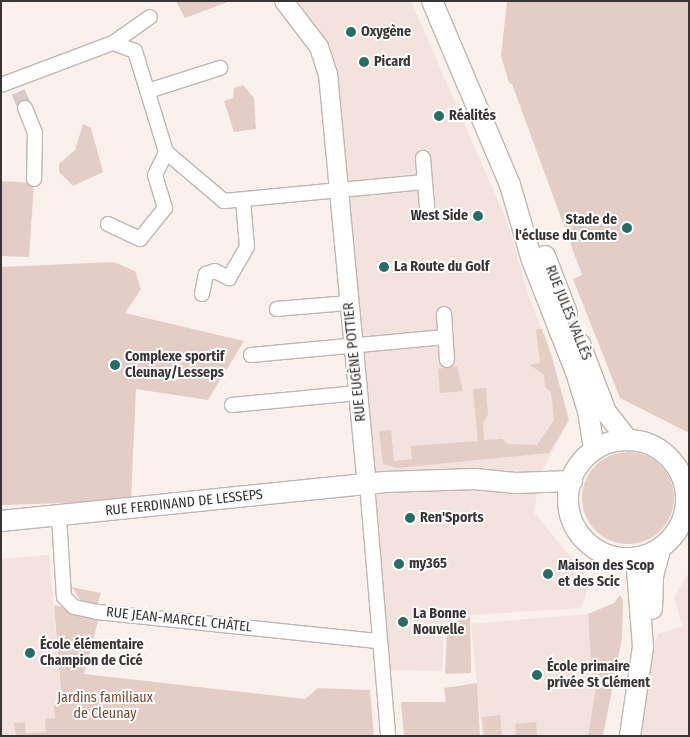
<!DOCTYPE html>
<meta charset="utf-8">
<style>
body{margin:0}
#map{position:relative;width:690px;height:737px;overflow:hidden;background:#faf1ed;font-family:"Fira Sans Condensed",sans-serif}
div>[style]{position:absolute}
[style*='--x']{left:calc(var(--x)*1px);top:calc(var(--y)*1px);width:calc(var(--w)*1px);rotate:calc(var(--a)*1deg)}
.built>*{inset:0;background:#f3e2dd}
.green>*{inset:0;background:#e4cdc4}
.round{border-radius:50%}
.minor-tunnel>*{height:14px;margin-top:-7px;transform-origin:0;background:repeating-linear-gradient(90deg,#d3cbc8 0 14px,transparent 0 21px)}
.roads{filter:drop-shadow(1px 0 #bfb7b3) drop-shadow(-1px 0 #bfb7b3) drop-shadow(0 1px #bfb7b3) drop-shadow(0 -1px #bfb7b3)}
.minor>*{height:14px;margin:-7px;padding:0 7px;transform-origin:7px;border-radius:7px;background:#fff}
.tertiary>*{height:18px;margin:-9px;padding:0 9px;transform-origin:9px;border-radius:9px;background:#fff}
.secondary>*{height:20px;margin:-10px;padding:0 10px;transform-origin:10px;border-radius:10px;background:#fff}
.secondary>.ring{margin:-10px;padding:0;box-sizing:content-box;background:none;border:20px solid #fff;border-radius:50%}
.dots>*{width:14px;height:14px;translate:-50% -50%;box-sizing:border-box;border:2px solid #fff;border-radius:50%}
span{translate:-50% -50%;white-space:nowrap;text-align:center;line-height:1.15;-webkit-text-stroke:4px #fff;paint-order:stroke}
.poi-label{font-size:14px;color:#393534;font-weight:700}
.left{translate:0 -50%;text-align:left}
.right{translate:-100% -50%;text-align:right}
.street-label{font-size:14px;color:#393534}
.park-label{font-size:14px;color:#774631}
.frame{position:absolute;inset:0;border:2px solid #393534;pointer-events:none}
</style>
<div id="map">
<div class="built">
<div style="clip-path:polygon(299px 1px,411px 1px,508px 224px,529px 297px,551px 354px,569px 420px,540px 475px,534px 512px,588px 579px,588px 589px,581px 608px,454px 616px,455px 628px,444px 629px,442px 671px,383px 670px,333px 64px)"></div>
<div style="clip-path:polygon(49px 555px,62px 704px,46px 732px,26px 734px,25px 722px,14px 723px,16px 736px,1px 736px,1px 559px)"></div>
<div style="clip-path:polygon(689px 572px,689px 736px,636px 736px,657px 635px,682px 626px,674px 597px)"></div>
<div style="clip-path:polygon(588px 614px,591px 661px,600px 662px,588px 736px,482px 736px,471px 624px)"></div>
</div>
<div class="green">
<div style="clip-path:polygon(176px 1px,230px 1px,185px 18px)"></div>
<div style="clip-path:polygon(507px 1px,689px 1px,689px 433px,620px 398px,573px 279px,582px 275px,512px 84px,509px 83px,501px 56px)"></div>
<div style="clip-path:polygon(243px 85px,254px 98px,256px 129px,234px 132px,224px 101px,233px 98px,234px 88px)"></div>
<div style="clip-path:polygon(83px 124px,91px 128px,103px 172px,73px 186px,59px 172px,59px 164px,75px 150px)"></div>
<div style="clip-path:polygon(1px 181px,34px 183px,29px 257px,1px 256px)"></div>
<div style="clip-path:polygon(114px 262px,135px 271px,141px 289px,125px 313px,244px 341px,208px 400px,136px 389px,131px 501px,1px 505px,1px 267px)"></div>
<div style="clip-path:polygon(536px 329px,542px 329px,551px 354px,569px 420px,549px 453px,397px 468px,383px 464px,379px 431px,391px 430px,394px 461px,412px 459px,411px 446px,478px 441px,473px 389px,486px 388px,488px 415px,483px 422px,484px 440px,502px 439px,508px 444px,537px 445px,554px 420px,551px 392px,545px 387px,544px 375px,530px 365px,540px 363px)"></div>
<div style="clip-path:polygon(457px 366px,463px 391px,440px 393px,438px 369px)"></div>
<div class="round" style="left:582px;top:452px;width:92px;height:92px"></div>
<div style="clip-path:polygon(72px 587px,101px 593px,97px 606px,81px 601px)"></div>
<div style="clip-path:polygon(620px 595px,623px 601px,622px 638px,603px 736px,588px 736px,600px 662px,591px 661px,588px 614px,614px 603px)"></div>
<div style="clip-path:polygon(54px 605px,99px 617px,84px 674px,305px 699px,318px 688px,370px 690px,374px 736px,16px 736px,14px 723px,25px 722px,26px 733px,46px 732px,45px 719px,55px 718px,54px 705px,62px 703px)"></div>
<div style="clip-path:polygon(470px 616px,471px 673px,445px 674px,447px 630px,455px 628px,457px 618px)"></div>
<div style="clip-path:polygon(477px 683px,480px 736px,404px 736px,401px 702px,446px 702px,444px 688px)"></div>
<div style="clip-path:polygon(500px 715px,502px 736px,484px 736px,482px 717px)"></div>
<div style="clip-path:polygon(536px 722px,537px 736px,516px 736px,515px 724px)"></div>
</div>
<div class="minor-tunnel">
<div style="--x:18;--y:92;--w:17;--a:66"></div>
</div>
<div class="roads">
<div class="minor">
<div style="--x:113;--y:43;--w:23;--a:20"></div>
<div style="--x:135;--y:51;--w:106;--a:72.9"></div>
<div style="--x:166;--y:152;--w:76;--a:40.2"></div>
<div style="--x:224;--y:201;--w:201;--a:-5.4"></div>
<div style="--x:1;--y:85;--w:120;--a:-20.6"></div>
<div style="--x:113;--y:43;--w:45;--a:-35.1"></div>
<div style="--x:148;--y:91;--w:76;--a:-17.7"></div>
<div style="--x:25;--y:108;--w:27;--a:68"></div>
<div style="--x:35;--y:133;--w:46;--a:91.2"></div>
<div style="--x:423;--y:158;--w:49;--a:85.3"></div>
<div style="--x:108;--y:224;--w:35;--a:25"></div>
<div style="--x:140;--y:239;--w:40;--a:-51"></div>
<div style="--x:165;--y:208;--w:34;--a:-107"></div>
<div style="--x:155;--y:175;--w:25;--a:-64"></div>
<div style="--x:202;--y:294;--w:20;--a:-79"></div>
<div style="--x:206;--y:274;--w:9;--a:-18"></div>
<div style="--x:215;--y:271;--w:16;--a:27"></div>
<div style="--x:229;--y:278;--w:36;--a:-60"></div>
<div style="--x:247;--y:247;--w:47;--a:-94.9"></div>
<div style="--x:277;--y:309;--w:72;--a:-4.8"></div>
<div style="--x:444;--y:314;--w:46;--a:86.3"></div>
<div style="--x:251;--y:355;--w:195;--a:-5.3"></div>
<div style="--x:232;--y:405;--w:126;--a:-5.5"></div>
<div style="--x:367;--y:484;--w:253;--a:85.2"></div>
<div style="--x:59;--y:516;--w:81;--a:86.5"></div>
<div style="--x:64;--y:597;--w:14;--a:45"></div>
<div style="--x:74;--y:607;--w:24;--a:12"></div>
<div style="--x:97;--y:612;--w:284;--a:5.9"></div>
</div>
<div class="tertiary">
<div style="--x:284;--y:1;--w:58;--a:52.7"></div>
<div style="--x:319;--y:47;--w:28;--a:72"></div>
<div style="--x:328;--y:74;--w:412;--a:84.6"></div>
</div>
<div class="secondary">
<div style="--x:432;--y:1;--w:200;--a:67"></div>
<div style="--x:510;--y:185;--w:78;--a:73.7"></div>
<div style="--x:532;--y:260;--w:120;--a:68.6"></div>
<div style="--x:576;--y:372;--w:41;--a:72.9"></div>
<div style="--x:588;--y:411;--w:39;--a:81"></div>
<div style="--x:545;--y:256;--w:61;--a:68.9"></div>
<div style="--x:580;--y:344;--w:73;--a:69.1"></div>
<div style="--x:606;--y:412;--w:36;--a:52"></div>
<div class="ring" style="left:568px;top:440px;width:98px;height:98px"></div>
<div style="--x:1;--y:521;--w:386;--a:-5.8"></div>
<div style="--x:385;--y:482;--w:89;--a:-1.9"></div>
<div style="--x:474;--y:479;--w:42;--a:5.4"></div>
<div style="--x:516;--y:483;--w:56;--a:-2"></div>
<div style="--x:652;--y:609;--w:33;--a:-88"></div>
<div style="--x:653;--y:576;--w:28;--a:-75"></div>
<div style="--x:630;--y:736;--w:90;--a:-81.7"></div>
<div style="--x:643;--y:647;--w:90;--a:-94.4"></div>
</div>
</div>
<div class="dots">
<div style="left:351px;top:32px;background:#266e64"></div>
<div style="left:364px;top:62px;background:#266e64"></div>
<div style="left:439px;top:116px;background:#266e64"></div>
<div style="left:478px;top:216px;background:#266e64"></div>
<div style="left:627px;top:228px;background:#266e64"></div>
<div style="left:384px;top:267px;background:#266e64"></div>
<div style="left:115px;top:365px;background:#266e64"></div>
<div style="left:410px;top:518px;background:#266e64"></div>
<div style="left:399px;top:564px;background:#266e64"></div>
<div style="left:548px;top:574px;background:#266e64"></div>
<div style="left:403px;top:622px;background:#266e64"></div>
<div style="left:30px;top:653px;background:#266e64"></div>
<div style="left:537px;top:675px;background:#266e64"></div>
</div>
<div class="poi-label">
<span class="left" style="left:361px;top:32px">Oxygène</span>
<span class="left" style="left:374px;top:62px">Picard</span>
<span class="left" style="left:449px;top:116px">Réalités</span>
<span class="right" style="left:468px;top:216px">West Side</span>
<span class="right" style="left:617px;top:228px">Stade de<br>l'écluse du Comte</span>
<span class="left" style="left:394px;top:267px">La Route du Golf</span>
<span class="left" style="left:125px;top:365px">Complexe sportif<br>Cleunay/Lesseps</span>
<span class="left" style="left:420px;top:518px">Ren'Sports</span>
<span class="left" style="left:409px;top:564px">my365</span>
<span class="left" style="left:558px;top:574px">Maison des Scop<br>et des Scic</span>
<span class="left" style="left:413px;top:622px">La Bonne<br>Nouvelle</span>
<span class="left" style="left:40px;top:653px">École élémentaire<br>Champion de Cicé</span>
<span class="left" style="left:547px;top:675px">École primaire<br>privée St Clément</span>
</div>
<div class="street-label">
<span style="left:568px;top:313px;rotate:68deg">RUE JULES VALLÈS</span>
<span style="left:355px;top:362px;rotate:-96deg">RUE EUGÈNE POTTIER</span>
<span style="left:184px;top:503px;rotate:-6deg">RUE FERDINAND DE LESSEPS</span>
<span style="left:179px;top:620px;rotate:6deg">RUE JEAN-MARCEL CHÂTEL</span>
</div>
<div class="park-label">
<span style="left:105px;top:706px">Jardins familiaux<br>de Cleunay</span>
</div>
<div class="frame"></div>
</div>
